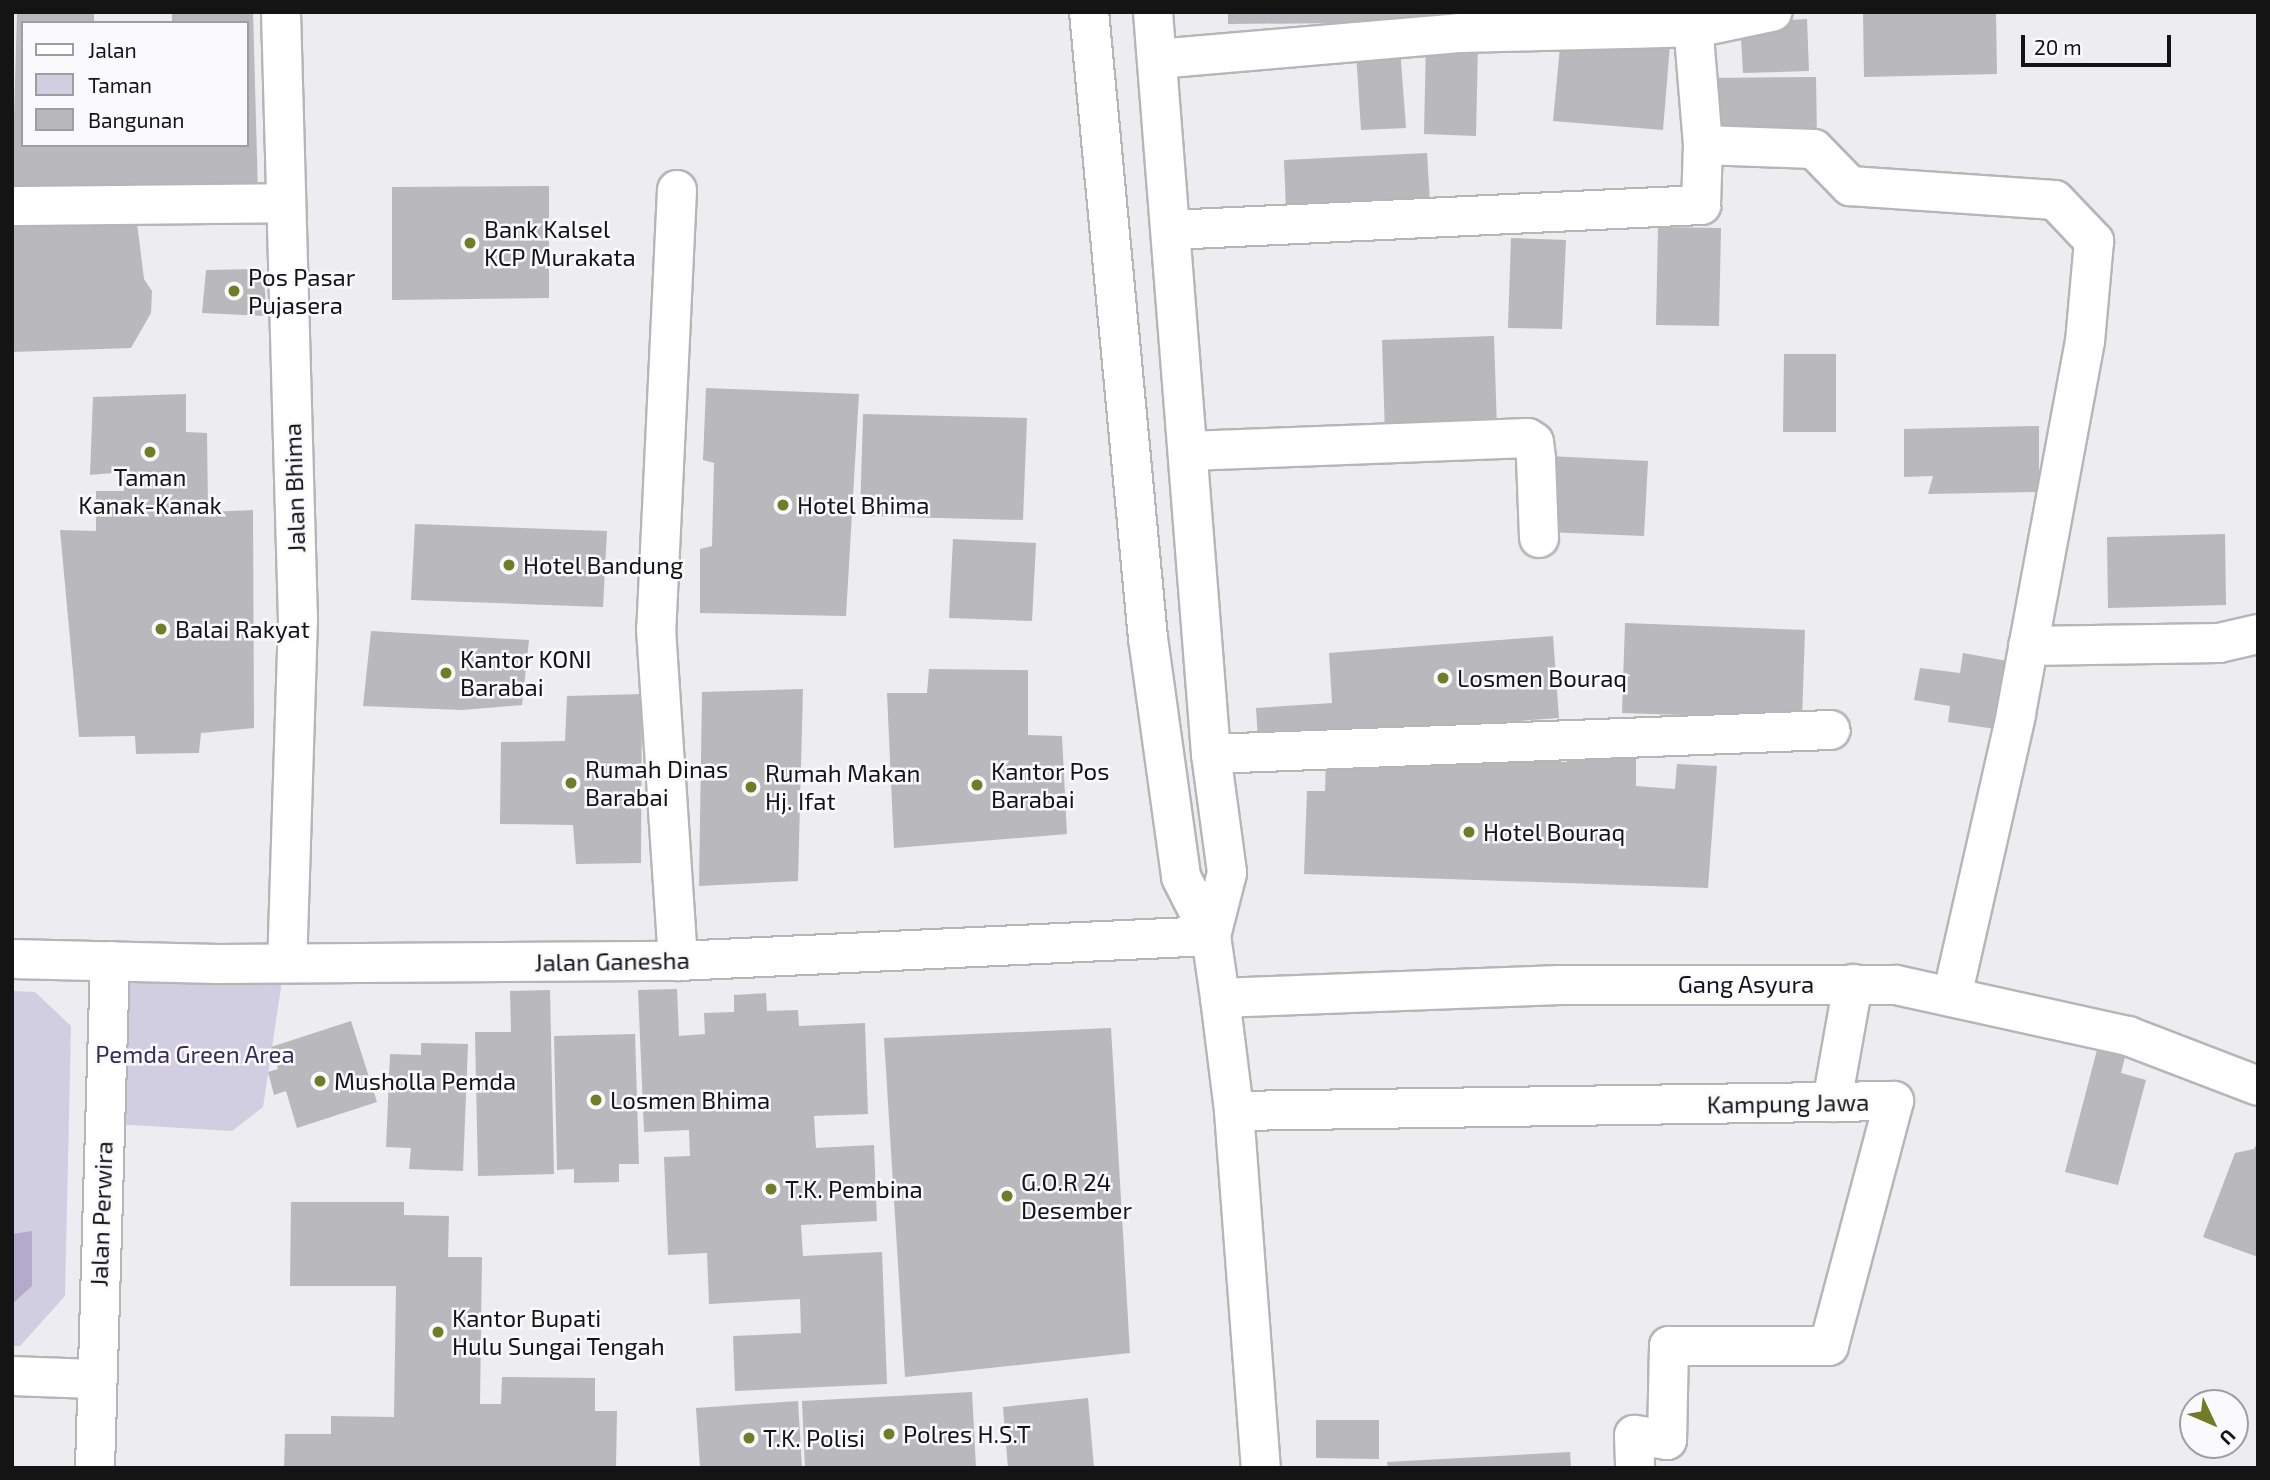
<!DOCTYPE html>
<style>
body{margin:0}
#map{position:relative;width:2270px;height:1480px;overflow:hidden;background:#edecf0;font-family:"Exo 2",sans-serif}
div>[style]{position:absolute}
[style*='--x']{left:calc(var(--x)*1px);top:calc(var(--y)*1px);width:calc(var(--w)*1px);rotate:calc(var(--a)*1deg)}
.green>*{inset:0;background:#d2cee2}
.water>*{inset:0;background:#b2abcc}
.building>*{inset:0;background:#b9b8bc}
.roads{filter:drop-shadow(2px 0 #b6b5b8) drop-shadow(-2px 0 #b6b5b8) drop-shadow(0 2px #b6b5b8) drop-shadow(0 -2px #b6b5b8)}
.minor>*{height:38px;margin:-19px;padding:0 19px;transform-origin:19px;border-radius:19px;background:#fff}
.dots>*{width:19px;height:19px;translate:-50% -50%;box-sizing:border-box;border:4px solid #fafafd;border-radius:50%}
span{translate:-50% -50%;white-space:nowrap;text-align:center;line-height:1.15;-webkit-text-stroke:5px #fafafd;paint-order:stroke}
.poi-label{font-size:24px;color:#141415}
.left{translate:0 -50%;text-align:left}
.street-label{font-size:24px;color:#141415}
.park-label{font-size:24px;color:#392c59}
.frame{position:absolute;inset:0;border:14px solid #141415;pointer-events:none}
.legend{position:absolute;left:21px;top:21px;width:228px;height:126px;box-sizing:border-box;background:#fafafd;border:2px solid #9e9ea0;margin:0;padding:9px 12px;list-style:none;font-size:21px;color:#141415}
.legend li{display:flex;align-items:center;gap:14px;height:35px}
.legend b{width:35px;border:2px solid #9e9ea0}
.north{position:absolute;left:2179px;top:1389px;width:70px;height:70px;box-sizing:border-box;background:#fafafd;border:2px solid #9e9ea0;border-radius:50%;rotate:134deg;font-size:19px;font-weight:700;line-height:28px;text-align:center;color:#141415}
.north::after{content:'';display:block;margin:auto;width:24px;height:32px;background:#727b25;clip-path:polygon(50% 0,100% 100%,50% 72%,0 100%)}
.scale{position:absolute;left:2021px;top:35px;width:150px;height:32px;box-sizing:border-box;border:4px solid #141415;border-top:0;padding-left:9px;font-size:21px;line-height:24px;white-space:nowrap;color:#141415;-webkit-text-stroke:5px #fafafd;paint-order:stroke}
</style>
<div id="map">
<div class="green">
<div style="clip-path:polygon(118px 975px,282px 981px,263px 1107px,232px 1131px,114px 1124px)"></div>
<div style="clip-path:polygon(12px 991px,35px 992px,71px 1026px,65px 1296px,20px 1346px,12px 1346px)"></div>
</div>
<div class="water">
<div style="clip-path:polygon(32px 1231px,32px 1286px,12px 1304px,12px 1234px)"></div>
</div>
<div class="building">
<div style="clip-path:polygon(17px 12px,94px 12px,94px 23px,23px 23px,23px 145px,247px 145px,247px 23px,172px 23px,172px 12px,253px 12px,258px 193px,12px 187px)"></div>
<div style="clip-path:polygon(1228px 12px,1676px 12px,1676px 20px,1228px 24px)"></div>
<div style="clip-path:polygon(1863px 12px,1996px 12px,1997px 74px,1864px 77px)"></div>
<div style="clip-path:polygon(1807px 19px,1809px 71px,1743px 73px,1740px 23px)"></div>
<div style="clip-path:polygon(1561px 36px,1670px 45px,1663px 130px,1553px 121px)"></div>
<div style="clip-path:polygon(1426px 41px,1478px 43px,1476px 136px,1424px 134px)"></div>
<div style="clip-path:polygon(1400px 48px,1406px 128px,1361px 130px,1356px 52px)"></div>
<div style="clip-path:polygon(1816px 77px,1817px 136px,1707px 139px,1706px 78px)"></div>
<div style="clip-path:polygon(1427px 153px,1430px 203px,1286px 210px,1284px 160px)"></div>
<div style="clip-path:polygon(549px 186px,549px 298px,392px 300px,392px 187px)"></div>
<div style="clip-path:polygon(12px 223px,137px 223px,144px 279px,152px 291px,151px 313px,131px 348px,12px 352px)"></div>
<div style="clip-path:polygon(1658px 227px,1721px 228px,1719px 326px,1656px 325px)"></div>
<div style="clip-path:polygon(1511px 238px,1566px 240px,1562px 329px,1508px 328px)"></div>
<div style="clip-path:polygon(263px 269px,267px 316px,202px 313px,206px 270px)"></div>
<div style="clip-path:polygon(1494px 336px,1497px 430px,1385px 434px,1382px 340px)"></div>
<div style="clip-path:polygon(1784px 354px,1836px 354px,1836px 432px,1783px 432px)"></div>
<div style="clip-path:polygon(706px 388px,859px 394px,846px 616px,700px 613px,700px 549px,712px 546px,714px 463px,703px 460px)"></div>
<div style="clip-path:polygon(186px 394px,186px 432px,207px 433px,208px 512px,253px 510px,254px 728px,201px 733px,199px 753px,136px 754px,135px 736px,79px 737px,60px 530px,96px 531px,96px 491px,124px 491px,124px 472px,90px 475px,93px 397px)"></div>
<div style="clip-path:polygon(863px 414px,1027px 418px,1023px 520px,860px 516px)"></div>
<div style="clip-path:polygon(2039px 426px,2039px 492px,1928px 494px,1933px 476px,1904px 477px,1904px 429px)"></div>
<div style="clip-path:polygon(1549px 456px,1648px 461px,1644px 536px,1546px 532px)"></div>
<div style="clip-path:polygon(415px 524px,607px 531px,603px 607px,411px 600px)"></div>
<div style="clip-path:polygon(2225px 534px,2226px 605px,2108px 608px,2107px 537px)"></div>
<div style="clip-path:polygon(953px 539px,1036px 543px,1032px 621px,949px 618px)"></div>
<div style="clip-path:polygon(1625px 623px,1805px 630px,1802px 719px,1622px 713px)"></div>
<div style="clip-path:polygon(371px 631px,529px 640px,522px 705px,462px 710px,363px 706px)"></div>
<div style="clip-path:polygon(1553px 636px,1559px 718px,1258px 740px,1256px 708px,1332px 703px,1329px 653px)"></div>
<div style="clip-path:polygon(1963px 653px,2013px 662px,2002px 730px,1948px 722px,1950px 706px,1914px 700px,1920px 668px,1960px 673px)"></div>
<div style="clip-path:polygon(929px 669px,1028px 670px,1028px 735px,1062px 736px,1067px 834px,894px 848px,887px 693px,927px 693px)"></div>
<div style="clip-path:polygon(803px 689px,798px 881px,699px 886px,702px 692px)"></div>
<div style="clip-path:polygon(642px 694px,641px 863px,576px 864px,573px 825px,500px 824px,501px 742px,565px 741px,567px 696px)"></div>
<div style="clip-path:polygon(1568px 741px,1636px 742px,1636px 786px,1675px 789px,1677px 764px,1717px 766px,1708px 888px,1304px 874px,1307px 791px,1325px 791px,1326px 757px,1567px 762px)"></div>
<div style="clip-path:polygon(677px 989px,679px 1036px,705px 1034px,704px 1013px,734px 1012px,734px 995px,766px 993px,767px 1011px,798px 1010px,799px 1026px,865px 1023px,868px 1114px,814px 1116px,816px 1148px,874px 1145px,877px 1221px,801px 1225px,803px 1256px,882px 1252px,887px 1384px,735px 1391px,733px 1336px,801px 1333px,800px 1299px,709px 1304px,707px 1253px,668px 1255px,664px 1157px,690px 1156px,689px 1130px,644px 1132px,638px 990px)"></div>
<div style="clip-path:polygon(550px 990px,554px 1174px,478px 1176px,475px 1032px,511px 1032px,510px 991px)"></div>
<div style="clip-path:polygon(351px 1021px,377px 1102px,297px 1128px,286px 1091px,274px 1095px,268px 1072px,278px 1069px,271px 1047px)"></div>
<div style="clip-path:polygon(1111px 1028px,1130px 1353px,905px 1377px,884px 1038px)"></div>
<div style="clip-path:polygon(635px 1034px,639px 1164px,619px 1164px,619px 1182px,574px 1183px,574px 1169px,557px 1170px,554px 1036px)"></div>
<div style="clip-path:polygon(421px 1043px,468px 1044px,463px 1171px,409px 1169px,411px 1148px,386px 1147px,390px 1054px,421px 1055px)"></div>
<div style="clip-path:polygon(2098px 1046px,2126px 1053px,2121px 1073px,2146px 1080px,2118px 1185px,2065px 1172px)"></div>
<div style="clip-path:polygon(2258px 1141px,2258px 1257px,2203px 1237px,2235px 1153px,2254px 1149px)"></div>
<div style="clip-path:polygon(291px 1202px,404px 1202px,404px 1215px,449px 1216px,448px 1257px,482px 1257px,480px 1404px,501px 1404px,502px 1377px,595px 1378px,595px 1411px,617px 1411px,616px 1468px,284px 1468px,285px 1434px,331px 1434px,331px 1416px,394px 1417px,396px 1286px,290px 1286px)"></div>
<div style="clip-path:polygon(972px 1392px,976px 1468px,805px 1468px,802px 1401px)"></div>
<div style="clip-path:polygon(1088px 1398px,1094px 1468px,1008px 1468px,1003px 1407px)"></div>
<div style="clip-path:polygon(798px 1401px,802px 1468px,700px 1468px,696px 1408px)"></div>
<div style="clip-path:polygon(1316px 1420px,1379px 1420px,1379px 1459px,1316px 1458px)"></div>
<div style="clip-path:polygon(1570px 1452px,1571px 1468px,1388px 1468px,1387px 1462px)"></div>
</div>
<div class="roads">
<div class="minor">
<div style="--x:281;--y:12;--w:607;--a:88.4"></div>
<div style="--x:298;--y:619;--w:344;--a:91.8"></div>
<div style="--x:1089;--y:12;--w:629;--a:84.62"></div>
<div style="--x:1148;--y:638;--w:241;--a:82.1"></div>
<div style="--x:1181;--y:877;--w:66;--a:63"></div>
<div style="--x:1211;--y:936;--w:63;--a:81.7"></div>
<div style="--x:1220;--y:998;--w:114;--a:82.9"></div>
<div style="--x:1234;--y:1111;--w:358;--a:85.7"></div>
<div style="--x:1153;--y:12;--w:744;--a:85.53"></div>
<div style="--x:1211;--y:754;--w:120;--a:82.3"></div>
<div style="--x:1227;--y:873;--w:65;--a:104.3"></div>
<div style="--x:1157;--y:59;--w:303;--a:-4.9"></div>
<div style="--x:1459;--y:33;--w:241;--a:-1.4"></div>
<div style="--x:1700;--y:27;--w:74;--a:-11.8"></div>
<div style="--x:1703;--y:145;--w:111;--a:2.1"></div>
<div style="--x:1814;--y:149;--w:52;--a:45.8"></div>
<div style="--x:1850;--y:186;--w:205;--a:3.9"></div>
<div style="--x:2055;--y:200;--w:57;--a:46.4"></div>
<div style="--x:2094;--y:241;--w:100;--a:95.1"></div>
<div style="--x:2085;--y:341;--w:380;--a:100.5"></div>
<div style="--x:2016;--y:715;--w:288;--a:102.8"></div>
<div style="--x:677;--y:190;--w:440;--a:92.7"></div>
<div style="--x:656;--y:629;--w:333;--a:86.2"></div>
<div style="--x:12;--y:206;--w:274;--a:-0.6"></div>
<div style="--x:1171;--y:230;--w:531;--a:-2.7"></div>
<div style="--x:1701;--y:205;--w:60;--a:-88.1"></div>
<div style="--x:1703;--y:145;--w:133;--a:-94.7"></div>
<div style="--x:1189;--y:451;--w:339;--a:-2.2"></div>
<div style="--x:1528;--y:438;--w:7;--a:34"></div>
<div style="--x:1534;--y:442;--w:17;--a:83"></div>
<div style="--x:1536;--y:459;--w:79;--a:87.8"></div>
<div style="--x:2028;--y:646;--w:191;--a:-0.9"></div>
<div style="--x:2219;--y:643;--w:40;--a:-13"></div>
<div style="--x:1211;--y:754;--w:620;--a:-2.22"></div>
<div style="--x:12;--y:959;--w:206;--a:1.4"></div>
<div style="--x:218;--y:964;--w:460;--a:-0.4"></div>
<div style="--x:678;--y:961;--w:534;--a:-2.69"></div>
<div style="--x:1220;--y:998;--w:340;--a:-2.2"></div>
<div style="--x:1560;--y:985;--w:336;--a:0"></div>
<div style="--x:1896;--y:985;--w:238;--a:12.4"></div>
<div style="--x:2128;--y:1036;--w:139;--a:21"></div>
<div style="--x:1832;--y:1102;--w:120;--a:-79.9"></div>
<div style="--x:1234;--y:1111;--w:660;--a:-0.87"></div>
<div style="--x:1894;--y:1101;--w:253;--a:104.9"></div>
<div style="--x:1829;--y:1346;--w:160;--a:180"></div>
<div style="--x:1669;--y:1346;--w:94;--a:91.2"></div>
<div style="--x:1667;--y:1440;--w:33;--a:-171"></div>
<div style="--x:1634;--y:1435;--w:33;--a:88"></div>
<div style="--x:12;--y:1376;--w:83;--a:2.1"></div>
<div style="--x:95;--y:1468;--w:507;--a:-88.31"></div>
</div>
</div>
<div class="dots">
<div style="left:470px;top:243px;background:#727b25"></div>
<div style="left:234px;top:291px;background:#727b25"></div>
<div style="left:150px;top:452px;background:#727b25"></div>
<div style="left:783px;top:505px;background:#727b25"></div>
<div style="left:509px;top:565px;background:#727b25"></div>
<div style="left:161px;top:629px;background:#727b25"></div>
<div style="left:446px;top:673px;background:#727b25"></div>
<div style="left:1443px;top:678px;background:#727b25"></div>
<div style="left:571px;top:783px;background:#727b25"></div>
<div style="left:977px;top:785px;background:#727b25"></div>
<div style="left:751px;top:787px;background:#727b25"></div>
<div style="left:1469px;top:832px;background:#727b25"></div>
<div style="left:320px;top:1081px;background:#727b25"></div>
<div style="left:596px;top:1100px;background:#727b25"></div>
<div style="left:771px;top:1189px;background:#727b25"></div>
<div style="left:1007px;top:1196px;background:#727b25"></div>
<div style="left:438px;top:1332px;background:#727b25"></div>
<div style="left:889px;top:1434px;background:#727b25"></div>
<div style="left:749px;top:1438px;background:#727b25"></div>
</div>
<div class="poi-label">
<span class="left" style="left:484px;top:243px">Bank Kalsel<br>KCP Murakata</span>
<span class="left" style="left:248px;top:291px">Pos Pasar<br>Pujasera</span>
<span style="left:150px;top:491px">Taman<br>Kanak-Kanak</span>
<span class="left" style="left:797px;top:505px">Hotel Bhima</span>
<span class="left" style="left:523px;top:565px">Hotel Bandung</span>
<span class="left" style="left:175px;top:629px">Balai Rakyat</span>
<span class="left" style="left:460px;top:673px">Kantor KONI<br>Barabai</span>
<span class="left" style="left:1457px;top:678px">Losmen Bouraq</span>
<span class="left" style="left:585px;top:783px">Rumah Dinas<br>Barabai</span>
<span class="left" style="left:991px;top:785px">Kantor Pos<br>Barabai</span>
<span class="left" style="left:765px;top:787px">Rumah Makan<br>Hj. Ifat</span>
<span class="left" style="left:1483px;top:832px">Hotel Bouraq</span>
<span class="left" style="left:334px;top:1081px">Musholla Pemda</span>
<span class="left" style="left:610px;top:1100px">Losmen Bhima</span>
<span class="left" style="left:1021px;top:1196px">G.O.R 24<br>Desember</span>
<span class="left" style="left:785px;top:1189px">T.K. Pembina</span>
<span class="left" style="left:452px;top:1332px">Kantor Bupati<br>Hulu Sungai Tengah</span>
<span class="left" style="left:903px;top:1434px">Polres H.S.T</span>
<span class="left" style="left:763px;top:1438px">T.K. Polisi</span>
</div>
<div class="street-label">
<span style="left:294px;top:488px;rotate:-92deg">Jalan Bhima</span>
<span style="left:612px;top:961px;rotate:-1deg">Jalan Ganesha</span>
<span style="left:1746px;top:984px">Gang Asyura</span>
<span style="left:1788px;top:1103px;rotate:-1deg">Kampung Jawa</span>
<span style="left:101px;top:1214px;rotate:-88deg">Jalan Perwira</span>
</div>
<div class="park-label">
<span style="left:195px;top:1054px">Pemda Green Area</span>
</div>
<div class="frame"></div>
<ul class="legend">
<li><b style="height:9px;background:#fff"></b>Jalan</li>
<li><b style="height:19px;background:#d2cee2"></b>Taman</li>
<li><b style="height:19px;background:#b9b8bc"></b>Bangunan</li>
</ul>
<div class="north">U</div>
<div class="scale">20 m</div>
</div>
